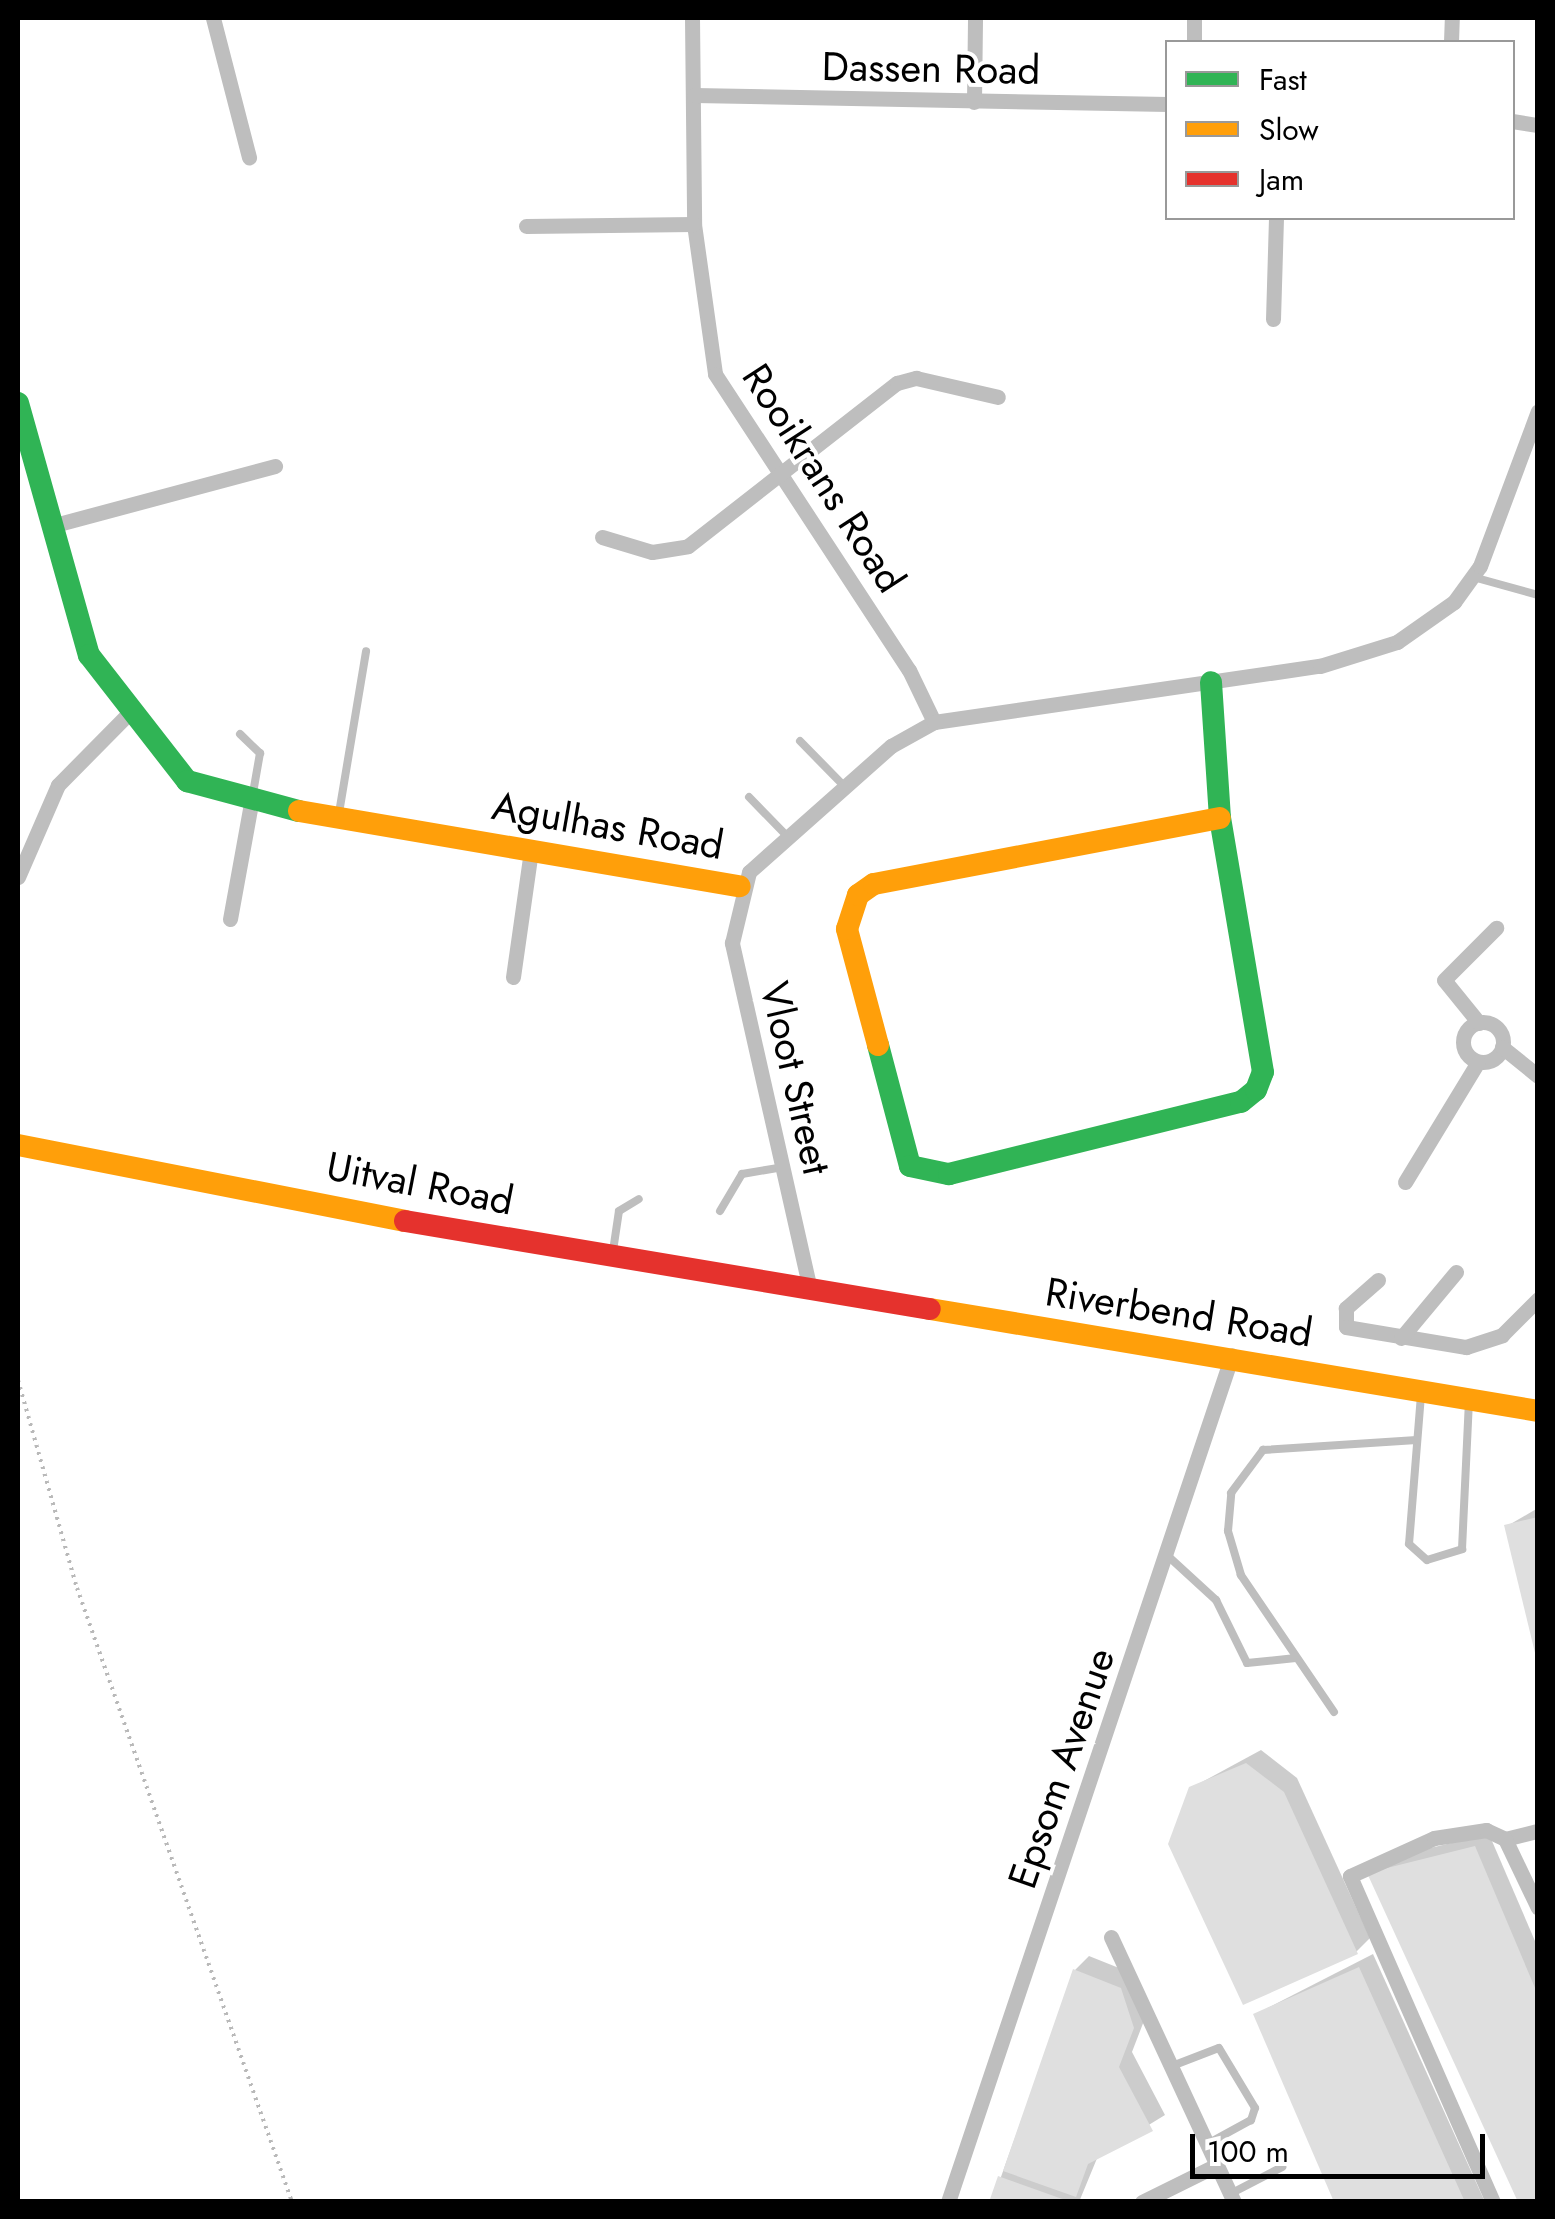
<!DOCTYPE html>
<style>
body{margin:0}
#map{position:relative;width:1555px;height:2219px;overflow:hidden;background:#fff;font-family:Jost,sans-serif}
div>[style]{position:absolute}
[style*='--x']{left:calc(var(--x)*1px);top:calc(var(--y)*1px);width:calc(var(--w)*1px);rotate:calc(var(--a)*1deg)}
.shadow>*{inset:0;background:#0003}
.building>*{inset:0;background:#dfdfdf}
.path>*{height:4px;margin-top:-2px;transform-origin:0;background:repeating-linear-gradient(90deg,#b9b9b9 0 2.5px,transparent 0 7.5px)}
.lane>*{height:8px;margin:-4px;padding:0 4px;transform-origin:4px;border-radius:4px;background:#bebebe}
.street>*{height:15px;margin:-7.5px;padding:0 7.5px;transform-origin:7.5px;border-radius:7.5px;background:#bebebe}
.street>.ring{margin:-7.5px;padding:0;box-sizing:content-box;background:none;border:15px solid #bebebe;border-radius:50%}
.fast>*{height:22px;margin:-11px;padding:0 11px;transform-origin:11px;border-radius:11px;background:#30b455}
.slow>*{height:22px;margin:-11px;padding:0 11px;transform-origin:11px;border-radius:11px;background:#ff9f0a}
.jam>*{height:22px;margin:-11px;padding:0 11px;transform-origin:11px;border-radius:11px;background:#e5322d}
span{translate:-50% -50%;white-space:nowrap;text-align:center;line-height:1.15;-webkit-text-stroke:8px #fff;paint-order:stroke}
.street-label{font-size:40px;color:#000}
.frame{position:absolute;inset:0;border:20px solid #000;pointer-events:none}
.legend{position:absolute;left:1165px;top:40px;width:350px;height:180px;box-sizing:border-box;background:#fff;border:2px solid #999;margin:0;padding:12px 18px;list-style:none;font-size:30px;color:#000}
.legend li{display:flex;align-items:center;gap:20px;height:50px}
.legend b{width:50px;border:2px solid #999}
.scale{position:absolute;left:1190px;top:2134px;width:295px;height:45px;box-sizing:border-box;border:5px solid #000;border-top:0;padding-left:12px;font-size:30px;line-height:35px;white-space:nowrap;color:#000;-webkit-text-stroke:8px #fff;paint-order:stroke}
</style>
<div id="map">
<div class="shadow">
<div style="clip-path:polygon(1538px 1508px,1538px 1653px,1507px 1526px)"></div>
<div style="clip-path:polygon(1261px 1750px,1297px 1778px,1370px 1938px,1356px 1952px,1191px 1788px)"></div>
<div style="clip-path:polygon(1489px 1834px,1538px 1948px,1538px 2202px,1370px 1873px,1384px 1859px)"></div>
<div style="clip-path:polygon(1373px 1954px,1485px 2202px,1337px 2202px,1256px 2014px)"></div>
<div style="clip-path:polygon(1089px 1956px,1134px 1974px,1147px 2013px,1132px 2052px,1165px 2115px,1098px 2156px,1079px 2202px,992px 2202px,1075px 1970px)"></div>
</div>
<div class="building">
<div style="clip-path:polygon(1538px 1517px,1538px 1657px,1536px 1657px,1504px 1525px)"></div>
<div style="clip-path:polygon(1246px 1763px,1284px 1792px,1358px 1954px,1243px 2005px,1168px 1844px,1189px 1787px)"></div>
<div style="clip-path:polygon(1475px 1846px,1538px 1995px,1538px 2202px,1518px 2202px,1367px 1873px)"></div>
<div style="clip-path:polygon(1359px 1967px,1465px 2202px,1334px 2202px,1253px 2014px)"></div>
<div style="clip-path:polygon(1073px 1969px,1121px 1988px,1134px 2028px,1119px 2067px,1153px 2131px,1088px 2164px,1076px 2197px,1003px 2171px)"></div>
<div style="clip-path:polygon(998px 2176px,1068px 2201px,1068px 2202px,989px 2202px)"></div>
</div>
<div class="path">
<div style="--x:18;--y:1380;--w:216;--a:74.2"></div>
<div style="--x:77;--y:1588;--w:651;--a:70.7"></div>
</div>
<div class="lane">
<div style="--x:1473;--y:577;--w:67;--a:15.5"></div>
<div style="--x:240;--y:734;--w:28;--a:44"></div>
<div style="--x:260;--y:753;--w:47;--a:99.9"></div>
<div style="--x:800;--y:741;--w:63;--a:45.6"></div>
<div style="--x:749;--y:797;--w:52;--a:45.8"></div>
<div style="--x:339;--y:813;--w:164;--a:-80.5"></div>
<div style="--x:720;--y:1211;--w:43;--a:-59.3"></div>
<div style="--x:742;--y:1174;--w:43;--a:-9.5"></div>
<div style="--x:613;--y:1251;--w:40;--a:-81.5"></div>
<div style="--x:619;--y:1211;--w:23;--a:-31"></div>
<div style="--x:1421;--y:1395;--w:149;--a:94.6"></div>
<div style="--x:1409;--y:1544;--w:24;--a:42"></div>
<div style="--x:1427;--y:1560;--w:37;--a:-17"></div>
<div style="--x:1462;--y:1549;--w:146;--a:-87.3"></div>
<div style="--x:1169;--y:1557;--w:64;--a:42.5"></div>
<div style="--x:1216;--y:1600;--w:70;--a:63.8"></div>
<div style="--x:1247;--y:1663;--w:49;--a:-5.8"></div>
<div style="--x:1334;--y:1712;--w:166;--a:-124.2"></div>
<div style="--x:1241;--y:1575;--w:46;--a:-106.5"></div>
<div style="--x:1228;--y:1531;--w:38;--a:-85"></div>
<div style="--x:1231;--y:1493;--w:54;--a:-53.3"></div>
<div style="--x:1263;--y:1450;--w:154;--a:-3.7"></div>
<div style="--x:1172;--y:2066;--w:50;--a:-21"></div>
<div style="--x:1219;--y:2048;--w:70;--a:59"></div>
<div style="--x:1255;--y:2108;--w:13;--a:108"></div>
<div style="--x:1251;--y:2120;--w:50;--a:151.4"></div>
<div style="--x:1230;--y:2194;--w:59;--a:-27.4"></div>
</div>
<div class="street">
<div style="--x:213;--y:18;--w:144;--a:75.5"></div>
<div style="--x:692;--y:18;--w:206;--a:89.4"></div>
<div style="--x:694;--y:224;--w:151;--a:82"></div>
<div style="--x:715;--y:374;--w:354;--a:56.8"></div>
<div style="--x:909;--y:670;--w:58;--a:64.3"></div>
<div style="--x:1194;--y:18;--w:24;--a:90"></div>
<div style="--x:1451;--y:42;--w:24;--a:-88"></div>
<div style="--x:694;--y:95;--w:474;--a:1.1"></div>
<div style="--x:974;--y:102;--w:84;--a:-89.3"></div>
<div style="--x:1512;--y:121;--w:26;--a:9"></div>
<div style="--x:526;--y:226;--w:168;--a:-0.7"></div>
<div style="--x:1273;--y:319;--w:101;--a:-88.3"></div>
<div style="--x:51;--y:526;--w:232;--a:-15"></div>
<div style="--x:602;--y:537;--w:52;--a:16.7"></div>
<div style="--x:652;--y:552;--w:36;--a:-9"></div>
<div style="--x:688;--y:546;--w:265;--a:-38"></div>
<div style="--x:897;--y:383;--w:20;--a:-15"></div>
<div style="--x:916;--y:378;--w:84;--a:13"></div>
<div style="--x:18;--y:877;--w:100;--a:-66.5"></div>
<div style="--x:58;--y:785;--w:103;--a:-45.4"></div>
<div style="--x:230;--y:919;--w:118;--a:-79.7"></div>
<div style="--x:513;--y:977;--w:128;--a:-81.9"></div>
<div class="ring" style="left:1463px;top:1022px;width:25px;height:25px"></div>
<div style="--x:1479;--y:1023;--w:55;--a:-129.1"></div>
<div style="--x:1444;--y:980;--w:74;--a:-45"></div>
<div style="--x:1502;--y:1047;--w:46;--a:38.9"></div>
<div style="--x:1405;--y:1182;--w:140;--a:-58.7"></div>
<div style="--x:1378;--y:1280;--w:43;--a:138.8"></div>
<div style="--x:1346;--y:1308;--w:19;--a:90"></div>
<div style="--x:1346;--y:1327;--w:122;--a:9.5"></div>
<div style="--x:1466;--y:1347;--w:38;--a:-18"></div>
<div style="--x:1502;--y:1335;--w:51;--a:-45"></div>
<div style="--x:809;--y:1285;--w:351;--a:-102.7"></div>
<div style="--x:732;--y:943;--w:73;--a:-76.5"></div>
<div style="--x:749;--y:872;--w:190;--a:-41.6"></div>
<div style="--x:891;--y:746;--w:49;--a:-29.2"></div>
<div style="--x:934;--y:722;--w:390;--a:-8.3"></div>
<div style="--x:1320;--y:666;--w:81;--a:-17.3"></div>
<div style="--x:1397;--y:642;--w:70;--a:-35.1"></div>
<div style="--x:1454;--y:602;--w:44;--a:-54.2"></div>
<div style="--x:1480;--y:566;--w:165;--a:-69.5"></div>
<div style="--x:1401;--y:1338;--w:86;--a:-50.2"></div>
<div style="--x:1505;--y:1839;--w:34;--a:-14"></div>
<div style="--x:1111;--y:1937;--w:292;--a:65.1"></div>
<div style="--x:948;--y:2202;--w:893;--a:-71.46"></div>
<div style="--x:1142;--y:2202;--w:84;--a:-26.3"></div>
<div style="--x:1493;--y:2202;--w:356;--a:-113.7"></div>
<div style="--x:1350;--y:1876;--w:92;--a:-24.3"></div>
<div style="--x:1434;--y:1838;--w:53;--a:-8.7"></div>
<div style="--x:1486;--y:1830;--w:21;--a:25"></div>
<div style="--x:1505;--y:1839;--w:76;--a:64.4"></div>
</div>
<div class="fast">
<div style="--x:18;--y:403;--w:262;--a:74.3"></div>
<div style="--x:89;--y:655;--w:160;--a:52.1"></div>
<div style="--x:187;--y:781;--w:116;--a:15"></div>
<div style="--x:878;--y:1045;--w:125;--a:75.2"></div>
<div style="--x:910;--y:1166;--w:40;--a:12"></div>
<div style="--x:949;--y:1174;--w:301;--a:-13.9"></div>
<div style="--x:1241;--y:1102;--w:19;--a:-39"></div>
<div style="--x:1256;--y:1090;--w:19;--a:-69"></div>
<div style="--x:1263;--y:1072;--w:258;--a:-99.6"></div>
<div style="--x:1220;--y:818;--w:136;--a:-93.8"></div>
</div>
<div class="slow">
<div style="--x:299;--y:811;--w:447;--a:9.7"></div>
<div style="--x:878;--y:1045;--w:120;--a:-105"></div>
<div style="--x:847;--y:929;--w:36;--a:-72"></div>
<div style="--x:858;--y:895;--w:19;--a:-35"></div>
<div style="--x:874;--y:884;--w:352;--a:-10.8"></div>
<div style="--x:18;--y:1145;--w:394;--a:11.1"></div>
<div style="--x:930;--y:1309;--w:616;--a:9.52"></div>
</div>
<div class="jam">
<div style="--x:405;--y:1221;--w:532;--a:9.52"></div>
</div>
<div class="street-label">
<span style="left:931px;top:68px;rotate:1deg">Dassen Road</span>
<span style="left:824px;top:478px;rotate:57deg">Rooikrans Road</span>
<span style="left:608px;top:825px;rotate:10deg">Agulhas Road</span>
<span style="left:796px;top:1078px;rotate:77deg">Vloot Street</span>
<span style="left:420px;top:1183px;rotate:11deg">Uitval Road</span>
<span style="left:1179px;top:1312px;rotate:9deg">Riverbend Road</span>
<span style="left:1061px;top:1768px;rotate:-71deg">Epsom Avenue</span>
</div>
<div class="frame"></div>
<ul class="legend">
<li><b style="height:12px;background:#30b455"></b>Fast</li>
<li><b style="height:12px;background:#ff9f0a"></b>Slow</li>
<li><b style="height:12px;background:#e5322d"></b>Jam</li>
</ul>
<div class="scale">100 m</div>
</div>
